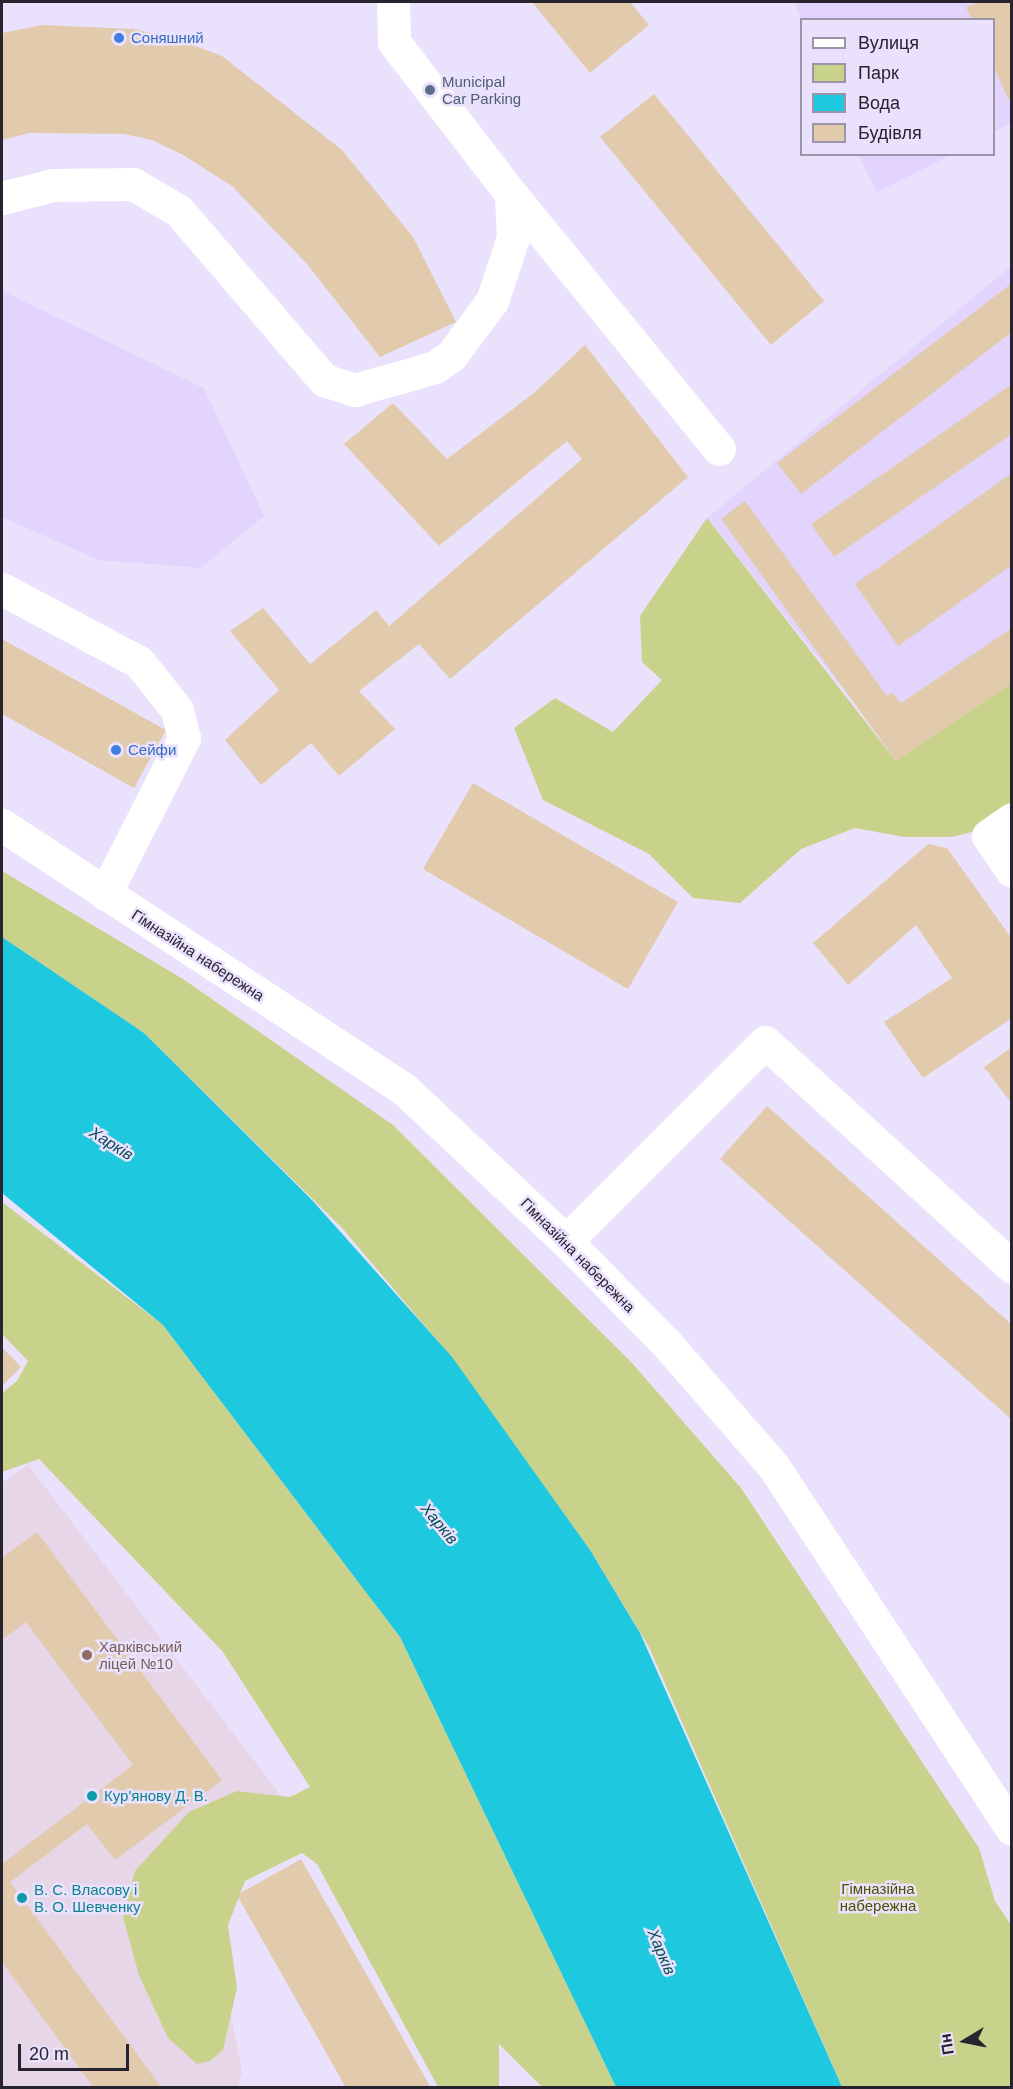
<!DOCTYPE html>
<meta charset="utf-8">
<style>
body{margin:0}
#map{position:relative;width:1013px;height:2089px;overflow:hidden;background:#eae1fc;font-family:Arial,sans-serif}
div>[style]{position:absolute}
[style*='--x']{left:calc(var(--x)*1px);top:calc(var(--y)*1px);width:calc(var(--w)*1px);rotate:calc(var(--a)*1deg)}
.built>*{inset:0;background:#e3d4fe}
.education>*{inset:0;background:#e6d6e8}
.green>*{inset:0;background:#c8d28a}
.water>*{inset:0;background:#1ec8df}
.building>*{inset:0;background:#e2cbad}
.minor>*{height:33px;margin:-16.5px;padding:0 16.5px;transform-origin:16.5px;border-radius:16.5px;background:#fff}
.major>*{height:33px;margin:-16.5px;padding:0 16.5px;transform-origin:16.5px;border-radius:16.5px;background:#fff}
.dots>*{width:16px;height:16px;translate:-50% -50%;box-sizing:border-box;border:3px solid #eae1fc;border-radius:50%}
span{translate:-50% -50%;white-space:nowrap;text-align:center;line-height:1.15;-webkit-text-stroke:5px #eae1fc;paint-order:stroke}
.shop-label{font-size:15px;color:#366cbe}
.left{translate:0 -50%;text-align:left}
.service-label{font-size:15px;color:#4e5e75}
.street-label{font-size:15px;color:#27232f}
.education-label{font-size:15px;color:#785e54}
.culture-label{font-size:15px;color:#0d838f}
.park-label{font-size:15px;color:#4b5100}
.water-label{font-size:16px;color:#064b55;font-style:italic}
.frame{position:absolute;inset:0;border:3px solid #27232f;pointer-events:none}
.legend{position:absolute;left:800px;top:18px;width:195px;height:138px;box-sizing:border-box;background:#eae1fc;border:2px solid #9c95aa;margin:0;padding:8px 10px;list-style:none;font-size:18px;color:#27232f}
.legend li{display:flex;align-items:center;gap:12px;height:30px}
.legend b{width:30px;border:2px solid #9c95aa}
.north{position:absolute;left:935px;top:2011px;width:60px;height:60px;-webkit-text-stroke:4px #eae1fc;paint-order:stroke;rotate:260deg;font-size:16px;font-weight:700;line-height:24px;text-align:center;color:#27232f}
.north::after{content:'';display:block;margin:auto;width:21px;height:27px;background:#27232f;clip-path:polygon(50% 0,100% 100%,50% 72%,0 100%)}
.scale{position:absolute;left:18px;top:2044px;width:111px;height:27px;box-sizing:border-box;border:3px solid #27232f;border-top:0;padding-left:8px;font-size:18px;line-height:21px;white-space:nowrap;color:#27232f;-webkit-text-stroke:4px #eae1fc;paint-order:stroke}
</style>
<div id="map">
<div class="built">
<div style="clip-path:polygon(795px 2px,1011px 2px,1011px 123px,994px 132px,994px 20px,801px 20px)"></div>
<div style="clip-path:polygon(858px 155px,951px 155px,877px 192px)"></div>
<div style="clip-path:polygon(1011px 266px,1011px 688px,871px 724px,707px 518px)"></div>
<div style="clip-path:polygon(2px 291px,204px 388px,264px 516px,201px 568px,98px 560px,2px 517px)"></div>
</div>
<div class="education">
<div style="clip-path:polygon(38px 1458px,29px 1466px,304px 1826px,209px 1896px,242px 2073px,238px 2087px,2px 2088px,2px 1483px)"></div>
</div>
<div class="green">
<div style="clip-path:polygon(707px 518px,896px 761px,1011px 681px,1011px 807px,984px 829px,951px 837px,904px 837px,855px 828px,801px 849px,740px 903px,693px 898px,649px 854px,543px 800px,514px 728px,555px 698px,613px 732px,662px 680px,642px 662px,640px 616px)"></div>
<div style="clip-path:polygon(2px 871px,183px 979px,393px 1125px,632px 1363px,741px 1488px,979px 1848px,995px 1901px,1011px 1925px,1011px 2087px,842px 2087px,649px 1647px,590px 1550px,447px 1352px,343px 1229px,144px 1033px,2px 937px)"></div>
<div style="clip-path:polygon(2px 1202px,163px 1325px,400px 1637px,616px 2087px,542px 2087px,499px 2044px,499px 2087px,438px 2087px,317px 1864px,302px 1853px,245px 1881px,228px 1925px,237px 1988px,223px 2050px,210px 2061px,197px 2064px,168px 2038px,139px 1975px,123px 1917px,135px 1871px,189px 1812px,237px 1791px,290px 1797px,310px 1787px,223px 1652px,39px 1459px,2px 1472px,2px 1393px,17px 1381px,28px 1361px,2px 1334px)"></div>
</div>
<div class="water">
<div style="clip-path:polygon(2px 937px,144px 1033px,312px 1200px,452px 1357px,590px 1550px,640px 1633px,842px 2087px,616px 2087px,400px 1637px,163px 1325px,2px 1193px)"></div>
</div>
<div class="building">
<div style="clip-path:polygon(532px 2px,630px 2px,649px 25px,590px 73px)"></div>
<div style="clip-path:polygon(978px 2px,1012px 2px,1012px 97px,1008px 99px,994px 67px,994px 20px,972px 20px,966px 7px)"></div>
<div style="clip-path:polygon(43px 25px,134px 29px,174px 38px,222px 56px,342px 150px,413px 237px,456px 322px,380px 357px,307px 264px,232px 186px,183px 155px,152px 140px,124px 134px,30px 133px,2px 140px,2px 33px)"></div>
<div style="clip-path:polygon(654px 94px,824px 301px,771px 345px,600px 137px)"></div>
<div style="clip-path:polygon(1012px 283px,1012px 332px,801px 494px,777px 463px)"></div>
<div style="clip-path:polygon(585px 345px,688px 477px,450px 679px,419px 644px,359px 691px,395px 729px,339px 776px,311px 743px,261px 785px,225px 740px,279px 690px,230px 631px,263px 608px,310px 664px,376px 610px,389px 626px,582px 459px,567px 441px,439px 546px,344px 444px,393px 403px,447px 459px,534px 393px)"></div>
<div style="clip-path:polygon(1012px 384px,1012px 434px,834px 557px,811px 524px)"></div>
<div style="clip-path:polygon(1012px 473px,1012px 565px,898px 646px,855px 584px)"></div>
<div style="clip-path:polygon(745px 501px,887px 696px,892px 692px,901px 703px,1012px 628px,1012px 683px,896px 761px,721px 519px)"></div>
<div style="clip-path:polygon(2px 639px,166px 730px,134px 788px,2px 714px)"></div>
<div style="clip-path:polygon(473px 783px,678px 902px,628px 989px,423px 869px)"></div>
<div style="clip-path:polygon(928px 844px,947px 848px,1012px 939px,1012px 1018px,923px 1078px,884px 1022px,952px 978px,916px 925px,848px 985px,813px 943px)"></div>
<div style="clip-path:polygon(1012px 1047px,1012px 1104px,984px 1067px)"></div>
<div style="clip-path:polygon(767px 1106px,1012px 1325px,1012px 1420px,720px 1159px)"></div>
<div style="clip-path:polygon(2px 1347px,21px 1367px,2px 1386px)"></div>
<div style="clip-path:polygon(37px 1532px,222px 1780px,115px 1860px,87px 1824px,10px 1882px,162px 2088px,94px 2088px,2px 1962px,2px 1864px,133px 1765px,26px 1622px,2px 1640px,2px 1558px)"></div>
<div style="clip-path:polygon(301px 1859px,431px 2088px,346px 2088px,237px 1895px)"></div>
</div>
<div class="minor">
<div style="--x:511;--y:194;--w:329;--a:50.8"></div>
<div style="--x:2;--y:198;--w:53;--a:-14.3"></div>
<div style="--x:53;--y:185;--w:80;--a:-0.7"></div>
<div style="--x:133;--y:184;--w:53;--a:30.4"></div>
<div style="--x:179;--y:211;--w:223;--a:49.4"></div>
<div style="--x:324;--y:380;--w:33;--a:18"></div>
<div style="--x:355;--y:390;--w:83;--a:-16"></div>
<div style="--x:435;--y:367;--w:19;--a:-35"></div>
<div style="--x:451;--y:356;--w:69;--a:-53.3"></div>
<div style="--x:492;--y:301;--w:66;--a:-71.6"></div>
<div style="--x:513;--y:238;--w:44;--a:-92.6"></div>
<div style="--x:511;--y:194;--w:192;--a:-127.6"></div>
<div style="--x:394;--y:42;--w:40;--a:-91.4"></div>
<div style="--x:2;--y:589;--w:155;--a:28.1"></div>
<div style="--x:139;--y:662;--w:61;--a:51.6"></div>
<div style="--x:177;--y:710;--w:29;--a:76"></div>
<div style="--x:184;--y:738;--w:175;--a:116.9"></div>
<div style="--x:1012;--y:819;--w:29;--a:145"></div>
<div style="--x:988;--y:836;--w:42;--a:55.6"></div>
<div style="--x:566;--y:1241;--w:281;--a:-45"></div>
<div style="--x:765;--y:1042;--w:334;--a:42.3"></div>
</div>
<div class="major">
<div style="--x:2;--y:825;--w:482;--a:33.3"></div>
<div style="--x:405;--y:1090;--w:221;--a:43.2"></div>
<div style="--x:566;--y:1241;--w:143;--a:45.6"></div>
<div style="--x:666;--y:1343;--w:164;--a:48.9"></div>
<div style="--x:774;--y:1467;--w:433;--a:56.7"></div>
</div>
<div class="dots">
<div style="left:119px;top:38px;background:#3f7fe0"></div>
<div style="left:430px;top:90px;background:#5c6f8a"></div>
<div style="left:116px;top:750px;background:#3f7fe0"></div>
<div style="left:87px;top:1655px;background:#8d6e63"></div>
<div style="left:92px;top:1796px;background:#0f9aa8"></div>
<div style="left:22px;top:1898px;background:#0f9aa8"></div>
</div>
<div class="shop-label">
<span class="left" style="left:131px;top:38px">Соняшний</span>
<span class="left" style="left:128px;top:750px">Сейфи</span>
</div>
<div class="service-label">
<span class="left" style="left:442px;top:90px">Municipal<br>Car Parking</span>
</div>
<div class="street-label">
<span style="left:198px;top:955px;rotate:33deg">Гімназійна набережна</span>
<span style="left:578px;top:1255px;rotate:45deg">Гімназійна набережна</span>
</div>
<div class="education-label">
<span class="left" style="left:99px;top:1655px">Харківський<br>ліцей №10</span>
</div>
<div class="culture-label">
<span class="left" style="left:104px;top:1796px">Кур'янову Д. В.</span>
<span class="left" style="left:34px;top:1898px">В. С. Власову і<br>В. О. Шевченку</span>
</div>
<div class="park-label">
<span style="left:878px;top:1897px">Гімназійна<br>набережна</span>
</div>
<div class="water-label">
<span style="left:111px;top:1144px;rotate:32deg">Харків</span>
<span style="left:439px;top:1524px;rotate:50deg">Харків</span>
<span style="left:661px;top:1952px;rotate:67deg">Харків</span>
</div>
<div class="frame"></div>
<ul class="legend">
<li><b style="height:8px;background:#fff"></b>Вулиця</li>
<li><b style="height:16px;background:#c8d28a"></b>Парк</li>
<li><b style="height:16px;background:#1ec8df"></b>Вода</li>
<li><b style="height:16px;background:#e2cbad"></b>Будівля</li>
</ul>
<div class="north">Пн</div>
<div class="scale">20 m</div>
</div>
